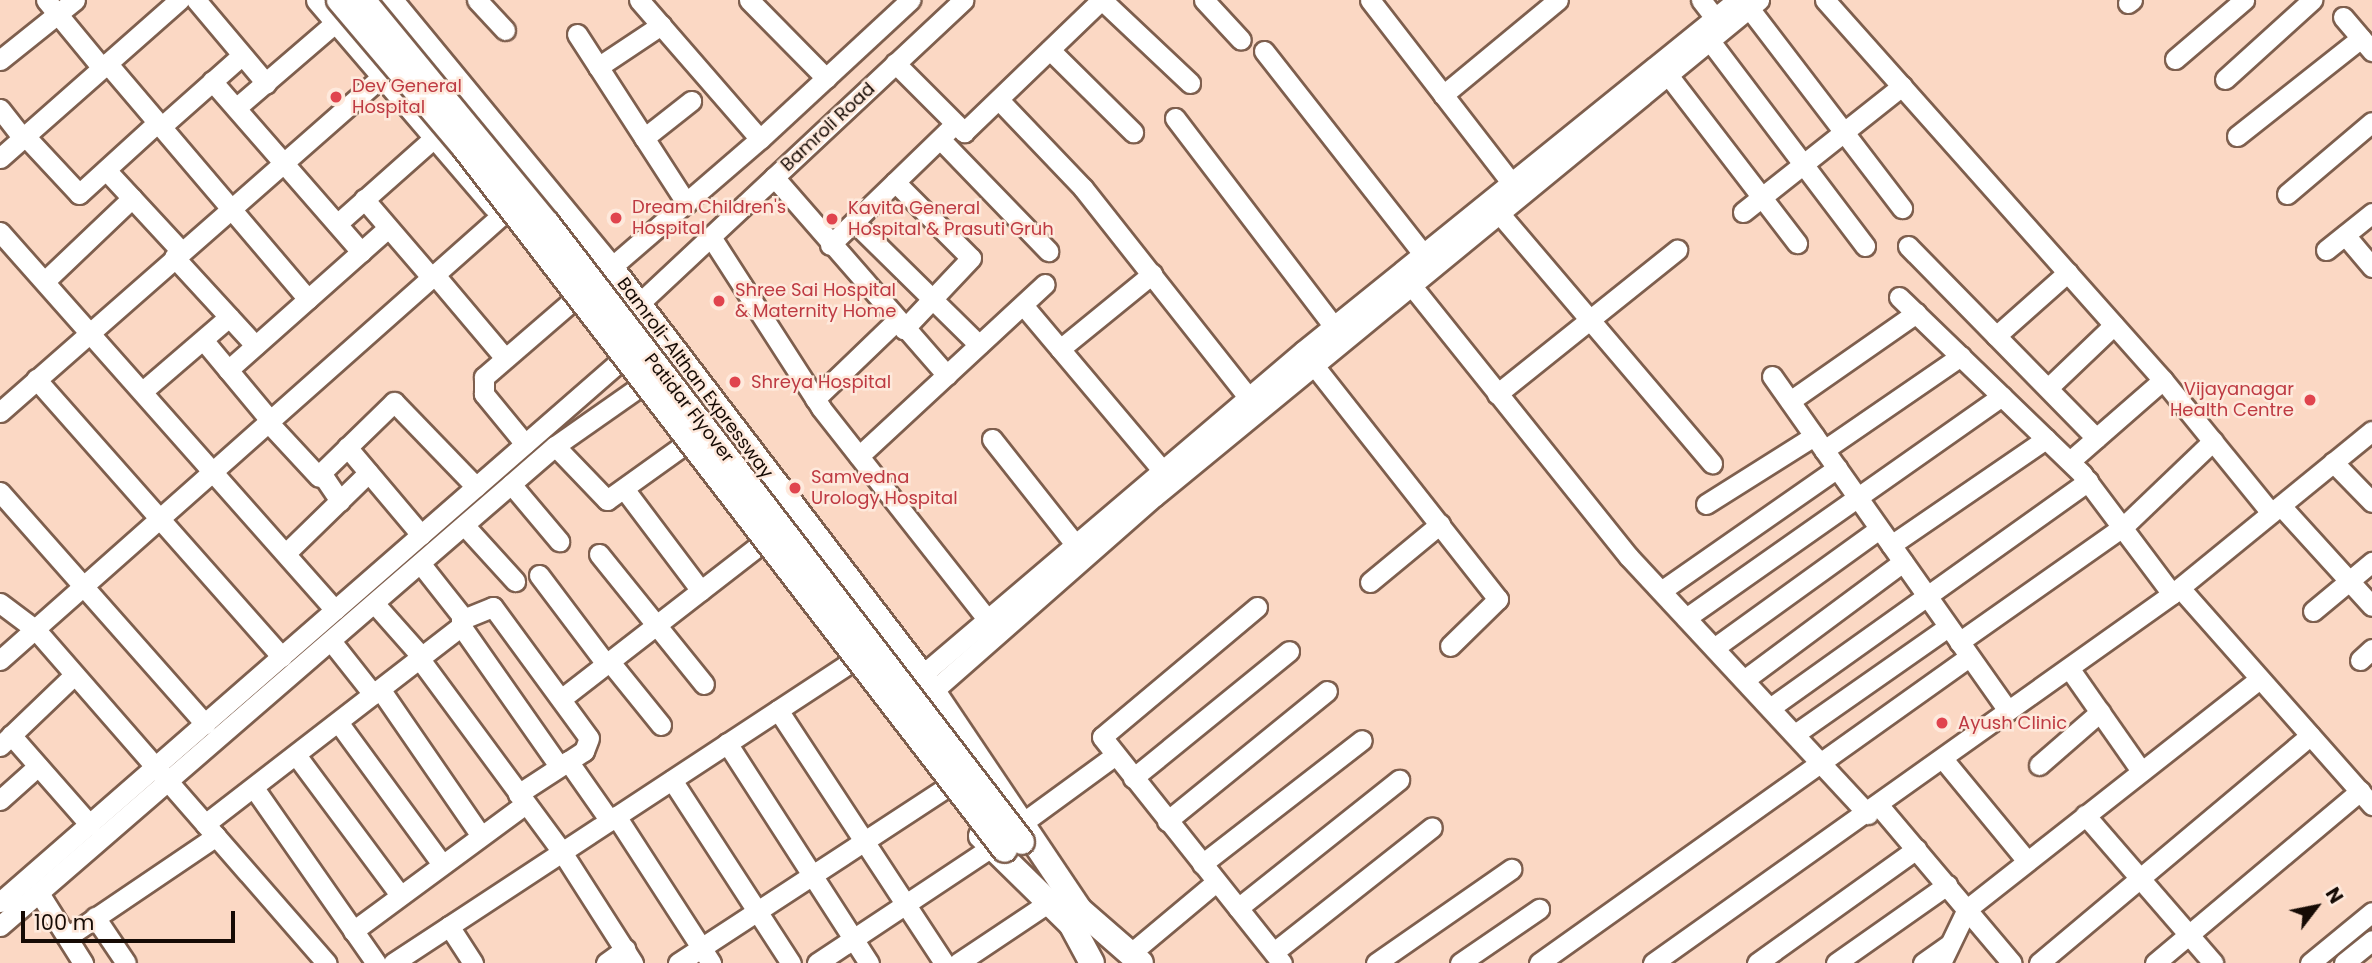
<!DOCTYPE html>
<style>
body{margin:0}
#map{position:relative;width:2372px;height:963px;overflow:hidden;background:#fbd8c4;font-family:Poppins,sans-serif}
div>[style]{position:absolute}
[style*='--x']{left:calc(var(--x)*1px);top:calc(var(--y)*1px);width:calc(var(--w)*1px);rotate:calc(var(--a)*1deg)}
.roads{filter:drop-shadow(2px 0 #7e5f4e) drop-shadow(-2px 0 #7e5f4e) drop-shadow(0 2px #7e5f4e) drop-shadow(0 -2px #7e5f4e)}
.minor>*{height:19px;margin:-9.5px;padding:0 9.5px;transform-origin:9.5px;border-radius:9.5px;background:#fff}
.major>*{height:24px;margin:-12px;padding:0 12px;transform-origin:12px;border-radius:12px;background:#fff}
.bridges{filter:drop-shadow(2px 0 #7e5f4e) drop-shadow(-2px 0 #7e5f4e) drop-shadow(0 2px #7e5f4e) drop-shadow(0 -2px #7e5f4e)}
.major-bridge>*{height:24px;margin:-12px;padding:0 12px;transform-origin:12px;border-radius:12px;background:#fff}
.dots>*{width:19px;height:19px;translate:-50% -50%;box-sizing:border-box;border:4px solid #fee9dc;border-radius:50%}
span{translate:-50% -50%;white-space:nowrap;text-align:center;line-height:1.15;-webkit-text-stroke:5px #fee9dc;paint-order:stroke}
.health-label{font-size:18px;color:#be3a42}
.left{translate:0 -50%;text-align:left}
.right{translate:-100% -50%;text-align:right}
.street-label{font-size:18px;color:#160b05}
.north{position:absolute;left:2281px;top:872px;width:70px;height:70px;-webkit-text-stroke:5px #fee9dc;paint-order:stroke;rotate:58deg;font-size:19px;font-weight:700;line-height:28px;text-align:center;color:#160b05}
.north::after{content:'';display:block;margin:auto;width:24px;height:32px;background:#160b05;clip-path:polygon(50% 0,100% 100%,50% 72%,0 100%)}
.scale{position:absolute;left:21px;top:911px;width:214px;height:32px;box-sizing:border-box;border:4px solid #160b05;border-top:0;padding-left:9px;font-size:21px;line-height:24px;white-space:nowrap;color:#160b05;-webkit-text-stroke:5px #fee9dc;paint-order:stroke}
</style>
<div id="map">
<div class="roads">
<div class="minor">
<div style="--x:46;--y:0;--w:88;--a:50.5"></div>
<div style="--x:196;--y:0;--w:109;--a:49.9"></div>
<div style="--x:477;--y:0;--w:41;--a:47"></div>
<div style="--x:639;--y:0;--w:184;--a:49"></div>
<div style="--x:749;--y:0;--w:110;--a:45.4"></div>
<div style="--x:1102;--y:0;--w:121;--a:43.3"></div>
<div style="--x:1204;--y:0;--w:54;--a:47.2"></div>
<div style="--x:1370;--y:0;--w:232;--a:52.3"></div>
<div style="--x:1701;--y:0;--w:23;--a:52"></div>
<div style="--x:1825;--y:0;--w:509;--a:48.35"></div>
<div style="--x:2163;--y:380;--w:171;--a:50.9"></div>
<div style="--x:2128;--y:3;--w:5;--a:-37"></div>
<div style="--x:1749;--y:8;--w:252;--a:52.6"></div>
<div style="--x:2343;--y:17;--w:45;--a:49.5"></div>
<div style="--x:577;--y:34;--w:202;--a:57.1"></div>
<div style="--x:1710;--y:41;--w:257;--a:52.9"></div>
<div style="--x:1050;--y:50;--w:117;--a:44.7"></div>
<div style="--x:1264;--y:51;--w:259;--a:51.9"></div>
<div style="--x:2175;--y:59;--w:91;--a:-40.5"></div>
<div style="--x:0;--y:60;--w:96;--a:-38.7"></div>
<div style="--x:107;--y:63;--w:310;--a:49.6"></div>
<div style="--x:895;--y:63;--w:98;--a:45"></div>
<div style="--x:964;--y:132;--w:190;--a:-43.9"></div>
<div style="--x:598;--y:67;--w:76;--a:-33.7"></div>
<div style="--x:1668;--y:75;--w:212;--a:52.5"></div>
<div style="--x:2225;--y:79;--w:118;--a:-42.2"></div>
<div style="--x:212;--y:81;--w:227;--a:48.9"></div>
<div style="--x:1443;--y:95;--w:149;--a:-39.6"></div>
<div style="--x:999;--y:100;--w:122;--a:46.3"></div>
<div style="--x:1083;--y:188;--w:266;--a:51.7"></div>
<div style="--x:236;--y:108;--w:133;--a:-40.7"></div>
<div style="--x:0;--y:109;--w:37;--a:52"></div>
<div style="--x:1175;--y:118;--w:263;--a:52.7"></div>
<div style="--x:161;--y:127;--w:108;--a:-41.6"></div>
<div style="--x:25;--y:136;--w:79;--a:47"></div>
<div style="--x:79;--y:194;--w:105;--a:-42.3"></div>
<div style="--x:2237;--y:136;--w:158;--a:-38.3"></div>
<div style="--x:644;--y:138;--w:60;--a:-38.2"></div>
<div style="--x:940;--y:139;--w:156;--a:46"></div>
<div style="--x:0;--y:158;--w:239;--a:-41.4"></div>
<div style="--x:106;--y:170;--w:110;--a:47.2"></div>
<div style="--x:774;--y:177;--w:263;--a:48.9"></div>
<div style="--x:895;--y:182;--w:107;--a:45"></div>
<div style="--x:971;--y:258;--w:98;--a:133.3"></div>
<div style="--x:2287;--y:194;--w:111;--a:-40.3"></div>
<div style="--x:364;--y:199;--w:103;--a:49.3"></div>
<div style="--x:1493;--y:206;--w:338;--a:49.6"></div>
<div style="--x:1743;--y:212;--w:203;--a:-38.4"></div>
<div style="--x:854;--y:222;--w:175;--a:44.5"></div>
<div style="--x:337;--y:224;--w:132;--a:-41.6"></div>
<div style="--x:0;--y:232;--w:505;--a:48.45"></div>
<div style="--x:2345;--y:235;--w:42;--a:49.8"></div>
<div style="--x:711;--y:237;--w:203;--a:57.2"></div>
<div style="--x:821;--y:408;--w:268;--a:51.8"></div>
<div style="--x:830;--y:245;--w:171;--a:-44.1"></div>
<div style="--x:1908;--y:246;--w:269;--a:45.6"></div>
<div style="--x:2326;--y:250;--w:59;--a:-38.8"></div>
<div style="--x:174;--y:257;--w:120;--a:47.4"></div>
<div style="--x:434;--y:274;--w:110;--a:49.8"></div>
<div style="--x:1403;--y:275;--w:361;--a:51.3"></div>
<div style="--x:1629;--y:557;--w:351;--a:47.1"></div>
<div style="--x:46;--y:280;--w:119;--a:-43.6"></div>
<div style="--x:1899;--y:297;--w:255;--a:44"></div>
<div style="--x:2082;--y:474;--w:150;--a:53.1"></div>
<div style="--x:1023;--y:305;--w:214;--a:49.9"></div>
<div style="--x:629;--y:313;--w:458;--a:-43.1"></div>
<div style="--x:1996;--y:336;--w:96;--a:-41.6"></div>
<div style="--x:204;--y:341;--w:102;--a:50.2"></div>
<div style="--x:1060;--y:349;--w:119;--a:-39.2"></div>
<div style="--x:1305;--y:354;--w:312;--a:51.8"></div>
<div style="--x:1498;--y:599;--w:67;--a:135.6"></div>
<div style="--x:228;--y:370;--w:214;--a:-41.6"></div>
<div style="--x:1772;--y:376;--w:409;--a:54.8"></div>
<div style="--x:36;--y:379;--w:371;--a:48.5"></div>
<div style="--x:2048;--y:388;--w:91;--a:-43.7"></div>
<div style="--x:144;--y:390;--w:112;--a:-40.7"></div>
<div style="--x:1497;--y:394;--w:231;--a:-38.7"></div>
<div style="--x:815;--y:399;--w:112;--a:-43.9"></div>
<div style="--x:1790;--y:401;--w:154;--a:-34.9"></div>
<div style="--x:0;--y:412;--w:524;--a:-41.29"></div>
<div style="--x:267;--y:421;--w:76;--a:47.1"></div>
<div style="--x:992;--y:439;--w:132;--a:51.7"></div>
<div style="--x:525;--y:444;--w:65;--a:-129.4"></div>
<div style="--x:484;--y:394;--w:17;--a:-90"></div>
<div style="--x:484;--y:377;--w:364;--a:-40.8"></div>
<div style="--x:760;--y:139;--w:205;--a:-42.8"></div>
<div style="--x:555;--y:446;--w:75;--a:46.1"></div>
<div style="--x:607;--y:500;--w:91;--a:-35.6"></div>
<div style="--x:347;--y:447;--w:115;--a:49.9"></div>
<div style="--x:1824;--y:450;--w:166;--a:-34.5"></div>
<div style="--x:859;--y:456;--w:253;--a:-42.8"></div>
<div style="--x:2070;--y:461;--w:123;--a:-41.1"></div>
<div style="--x:2333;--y:462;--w:56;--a:45.7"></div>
<div style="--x:511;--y:484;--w:75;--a:49.9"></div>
<div style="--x:625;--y:490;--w:126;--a:53"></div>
<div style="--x:0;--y:492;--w:310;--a:48.5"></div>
<div style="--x:340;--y:501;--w:34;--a:-124"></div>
<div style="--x:321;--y:473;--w:102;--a:-44.2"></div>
<div style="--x:394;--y:402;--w:118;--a:46"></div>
<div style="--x:1706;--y:504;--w:128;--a:-32.2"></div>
<div style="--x:2281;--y:506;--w:135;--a:47.7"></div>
<div style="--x:464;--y:525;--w:76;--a:47.7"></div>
<div style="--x:1891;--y:545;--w:188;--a:-34.4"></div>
<div style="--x:286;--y:553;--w:115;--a:-44.3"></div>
<div style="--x:599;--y:554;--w:167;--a:51.1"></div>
<div style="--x:539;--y:575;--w:111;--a:53"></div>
<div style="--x:1370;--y:582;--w:91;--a:-39.6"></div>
<div style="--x:2180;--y:588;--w:290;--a:48.5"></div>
<div style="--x:1661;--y:591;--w:215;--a:-34.9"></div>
<div style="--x:0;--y:603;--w:45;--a:36.9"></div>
<div style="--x:36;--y:630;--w:442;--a:48.9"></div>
<div style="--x:374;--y:603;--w:71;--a:48.4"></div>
<div style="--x:1257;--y:607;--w:202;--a:140"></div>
<div style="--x:1102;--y:737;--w:289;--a:51.5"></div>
<div style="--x:2313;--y:611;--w:77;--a:-39.7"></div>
<div style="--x:1686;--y:618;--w:386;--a:-35.1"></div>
<div style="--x:463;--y:619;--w:32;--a:-22"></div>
<div style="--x:493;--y:607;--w:162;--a:53.8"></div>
<div style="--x:589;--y:738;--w:14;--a:111"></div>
<div style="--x:584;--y:751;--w:79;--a:146.9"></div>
<div style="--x:461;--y:626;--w:171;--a:55"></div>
<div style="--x:331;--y:641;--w:68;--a:51.6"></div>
<div style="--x:1959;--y:642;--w:202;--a:-35.1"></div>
<div style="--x:2124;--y:526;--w:123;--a:-43.7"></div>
<div style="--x:1714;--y:648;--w:203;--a:-35.8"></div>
<div style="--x:419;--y:658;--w:241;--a:53.6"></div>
<div style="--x:562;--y:852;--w:132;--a:57.4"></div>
<div style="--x:0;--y:660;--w:672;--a:-41.56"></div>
<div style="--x:2360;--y:660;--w:16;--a:-43"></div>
<div style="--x:610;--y:662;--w:81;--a:51"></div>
<div style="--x:2069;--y:668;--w:126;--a:55"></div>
<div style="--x:922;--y:675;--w:500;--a:-40.38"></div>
<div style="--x:1303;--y:351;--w:558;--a:-38.96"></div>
<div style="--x:1744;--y:680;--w:198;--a:-36.6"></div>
<div style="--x:380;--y:689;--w:178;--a:55.5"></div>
<div style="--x:933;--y:691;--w:294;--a:-41.3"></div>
<div style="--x:1154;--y:497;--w:783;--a:-39.4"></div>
<div style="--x:561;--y:699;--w:248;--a:-37.8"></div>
<div style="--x:1770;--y:708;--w:391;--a:-35.5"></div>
<div style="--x:778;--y:710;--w:303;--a:56.7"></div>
<div style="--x:338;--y:722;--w:176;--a:53.8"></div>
<div style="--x:1795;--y:734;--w:187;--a:-35"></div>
<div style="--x:11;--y:735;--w:120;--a:48.7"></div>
<div style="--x:727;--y:743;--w:262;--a:57.2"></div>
<div style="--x:0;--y:746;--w:101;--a:-43.8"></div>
<div style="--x:296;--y:755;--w:174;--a:53.4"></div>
<div style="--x:1943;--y:759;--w:132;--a:50.5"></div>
<div style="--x:568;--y:761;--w:73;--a:55"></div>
<div style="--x:2039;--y:765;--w:81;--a:-41"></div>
<div style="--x:1133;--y:778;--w:201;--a:-39.1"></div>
<div style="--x:672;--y:780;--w:218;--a:57"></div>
<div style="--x:254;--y:788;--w:213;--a:55.1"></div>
<div style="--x:0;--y:800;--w:51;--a:-41.8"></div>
<div style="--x:1880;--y:807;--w:204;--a:49.8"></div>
<div style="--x:2085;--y:815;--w:196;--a:49.1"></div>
<div style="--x:616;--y:816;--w:175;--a:57.1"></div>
<div style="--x:1025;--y:821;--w:110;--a:-36.1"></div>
<div style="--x:1167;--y:821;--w:206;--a:-39.1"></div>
<div style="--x:205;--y:824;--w:324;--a:-37.7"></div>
<div style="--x:461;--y:626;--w:11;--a:-90"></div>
<div style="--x:461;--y:615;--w:66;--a:-128.3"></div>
<div style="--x:1202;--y:864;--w:202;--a:-37.8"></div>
<div style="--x:39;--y:893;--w:83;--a:57.8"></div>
<div style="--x:0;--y:902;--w:843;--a:-41.1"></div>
<div style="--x:1238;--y:908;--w:206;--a:-38.5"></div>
<div style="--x:95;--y:917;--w:55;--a:56"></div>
<div style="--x:0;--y:926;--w:734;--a:-40.86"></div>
<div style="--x:555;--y:446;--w:122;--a:-35"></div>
<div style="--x:449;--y:926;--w:44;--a:57"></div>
<div style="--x:353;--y:931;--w:214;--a:-36.4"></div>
<div style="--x:67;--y:937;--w:180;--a:-34.1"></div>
<div style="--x:1274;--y:952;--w:201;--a:-38.3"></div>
<div style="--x:1131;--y:953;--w:111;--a:-39.9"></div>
<div style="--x:393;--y:963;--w:544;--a:-33.31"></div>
<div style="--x:606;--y:963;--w:24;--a:-36"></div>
<div style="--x:678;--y:963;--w:318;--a:-33.2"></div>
<div style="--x:817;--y:963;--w:208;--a:-33.6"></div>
<div style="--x:958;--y:963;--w:106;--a:-33.8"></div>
<div style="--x:1376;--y:963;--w:165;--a:-34.8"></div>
<div style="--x:1460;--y:963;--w:96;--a:-34.4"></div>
<div style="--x:1539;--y:963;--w:528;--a:-35.44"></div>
<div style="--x:1653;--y:963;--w:637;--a:-35.41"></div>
<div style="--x:2172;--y:594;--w:258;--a:-39.2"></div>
<div style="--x:1757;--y:963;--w:196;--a:-35.6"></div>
<div style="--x:1836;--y:963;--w:136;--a:-35.1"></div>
<div style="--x:1923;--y:963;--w:32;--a:-35"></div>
<div style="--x:1941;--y:963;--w:60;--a:-64.3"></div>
<div style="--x:1967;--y:909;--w:372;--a:-38.2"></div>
<div style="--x:2039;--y:963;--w:354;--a:-40"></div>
<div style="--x:2155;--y:963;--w:268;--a:-40"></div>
<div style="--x:2310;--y:963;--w:80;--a:-39.4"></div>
<div style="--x:2344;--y:963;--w:36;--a:-39"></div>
</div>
<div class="major">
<div style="--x:319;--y:0;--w:270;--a:49.4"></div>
<div style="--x:390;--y:0;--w:349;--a:50.5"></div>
<div style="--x:612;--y:269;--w:511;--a:52.64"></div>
<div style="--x:922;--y:675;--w:282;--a:56.1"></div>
<div style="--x:1079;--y:909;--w:82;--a:41.1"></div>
<div style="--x:981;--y:836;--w:126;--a:44.4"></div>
<div style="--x:1071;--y:924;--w:44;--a:61.7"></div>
</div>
</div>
<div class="bridges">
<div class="major-bridge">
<div style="--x:339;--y:0;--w:192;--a:49.7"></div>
<div style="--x:463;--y:146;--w:888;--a:52.41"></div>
<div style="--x:363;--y:0;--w:289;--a:50.5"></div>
<div style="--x:547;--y:223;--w:780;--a:52.5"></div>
</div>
</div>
<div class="dots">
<div style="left:336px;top:97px;background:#e0444e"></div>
<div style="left:616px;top:218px;background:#e0444e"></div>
<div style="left:832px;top:219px;background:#e0444e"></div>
<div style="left:719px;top:301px;background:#e0444e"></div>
<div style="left:735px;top:382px;background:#e0444e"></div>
<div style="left:2310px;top:400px;background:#e0444e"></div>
<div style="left:795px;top:488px;background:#e0444e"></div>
<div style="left:1942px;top:723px;background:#e0444e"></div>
</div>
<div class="health-label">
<span class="left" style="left:352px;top:97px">Dev General<br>Hospital</span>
<span class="left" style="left:632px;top:218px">Dream Children's<br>Hospital</span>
<span class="left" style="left:848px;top:219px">Kavita General<br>Hospital &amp; Prasuti Gruh</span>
<span class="left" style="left:735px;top:301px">Shree Sai Hospital<br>&amp; Maternity Home</span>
<span class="left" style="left:751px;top:382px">Shreya Hospital</span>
<span class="right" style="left:2294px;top:400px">Vijayanagar<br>Health Centre</span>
<span class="left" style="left:811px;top:488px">Samvedna<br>Urology Hospital</span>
<span class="left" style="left:1958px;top:723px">Ayush Clinic</span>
</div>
<div class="street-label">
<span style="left:828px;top:127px;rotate:-43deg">Bamroli Road</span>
<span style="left:695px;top:378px;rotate:53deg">Bamroli-Althan Expressway</span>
<span style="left:689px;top:408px;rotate:52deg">Patidar Flyover</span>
</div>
<div class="north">N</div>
<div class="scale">100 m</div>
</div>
